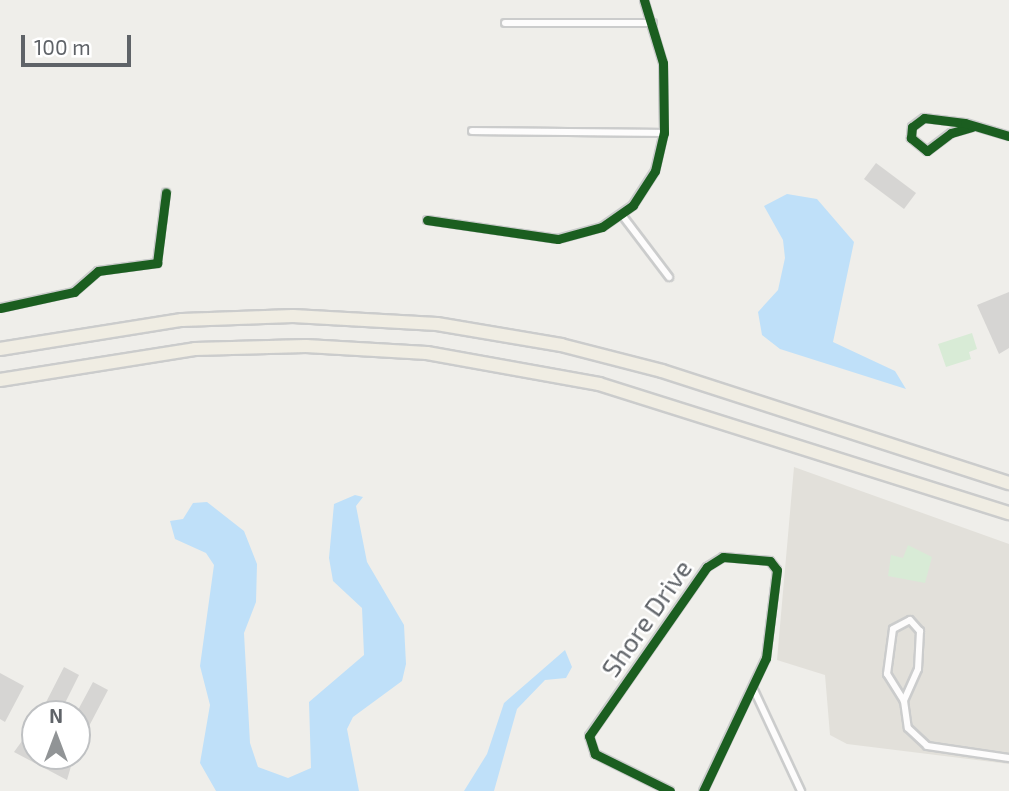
<!DOCTYPE html>
<style>
body{margin:0}
#map{position:relative;width:1009px;height:791px;overflow:hidden;background:#efeeea;font-family:"Exo 2",sans-serif}
div>[style]{position:absolute}
[style*='--x']{left:calc(var(--x)*1px);top:calc(var(--y)*1px);width:calc(var(--w)*1px);rotate:calc(var(--a)*1deg)}
.education>*{inset:0;background:#e2e0da}
.green>*{inset:0;background:#d8ebd6}
.water>*{inset:0;background:#bfe0f9}
.building>*{inset:0;background:#d6d5d3}
.roads{filter:drop-shadow(2px 0 #cbcccc) drop-shadow(-2px 0 #cbcccc) drop-shadow(0 2px #cbcccc) drop-shadow(0 -2px #cbcccc)}
.street>*{height:6px;margin:-3px;padding:0 3px;transform-origin:3px;border-radius:3px;background:#fdfcfc}
.highway>*{height:12px;margin:-6px;padding:0 6px;transform-origin:6px;border-radius:6px;background:#f0ede3}
.cycleway>*{height:9px;margin:-4.5px;padding:0 4.5px;transform-origin:4.5px;border-radius:4.5px;background:#1b5e20}
span{translate:-50% -50%;white-space:nowrap;text-align:center;line-height:1.15;-webkit-text-stroke:5px #fff;paint-order:stroke}
.street-label{font-size:26px;color:#5f6368}
.north{position:absolute;left:21px;top:700px;width:70px;height:70px;box-sizing:border-box;background:#fff;border:2px solid #bfc1c3;border-radius:50%;rotate:0deg;font-size:19px;font-weight:700;line-height:28px;text-align:center;color:#5f6368}
.north::after{content:'';display:block;margin:auto;width:24px;height:32px;background:#919496;clip-path:polygon(50% 0,100% 100%,50% 72%,0 100%)}
.scale{position:absolute;left:21px;top:35px;width:110px;height:32px;box-sizing:border-box;border:4px solid #5f6368;border-top:0;padding-left:9px;font-size:21px;line-height:24px;white-space:nowrap;color:#5f6368;-webkit-text-stroke:5px #fff;paint-order:stroke}
</style>
<div id="map">
<div class="education">
<div style="clip-path:polygon(794px 467px,1009px 544px,1009px 764px,847px 744px,830px 735px,825px 675px,777px 660px)"></div>
</div>
<div class="green">
<div style="clip-path:polygon(972px 333px,977px 349px,969px 352px,971px 359px,946px 367px,938px 344px)"></div>
<div style="clip-path:polygon(908px 545px,932px 557px,925px 583px,888px 576px,891px 555px,903px 558px)"></div>
</div>
<div class="water">
<div style="clip-path:polygon(787px 194px,817px 199px,854px 242px,833px 342px,895px 371px,906px 389px,780px 349px,762px 335px,758px 312px,778px 290px,785px 258px,783px 240px,764px 206px)"></div>
<div style="clip-path:polygon(355px 495px,363px 497px,356px 506px,367px 562px,404px 625px,406px 664px,402px 681px,353px 717px,347px 729px,359px 791px,216px 791px,200px 763px,210px 705px,200px 666px,214px 565px,206px 553px,175px 539px,170px 521px,183px 519px,193px 503px,207px 502px,244px 531px,257px 564px,256px 602px,244px 633px,250px 743px,258px 767px,288px 778px,311px 768px,309px 702px,364px 655px,362px 608px,333px 581px,329px 558px,334px 504px)"></div>
<div style="clip-path:polygon(565px 650px,572px 667px,566px 678px,545px 680px,517px 709px,494px 791px,464px 791px,487px 754px,504px 703px)"></div>
</div>
<div class="building">
<div style="clip-path:polygon(876px 163px,916px 193px,904px 209px,864px 179px)"></div>
<div style="clip-path:polygon(1009px 292px,1009px 348px,999px 354px,977px 305px)"></div>
<div style="clip-path:polygon(64px 667px,79px 675px,65px 703px,78px 710px,93px 682px,108px 690px,77px 749px,77px 714px,40px 714px)"></div>
<div style="clip-path:polygon(0 673px,24px 686px,5px 722px,0 719px)"></div>
<div style="clip-path:polygon(35px 723px,35px 756px,74px 756px,67px 780px,14px 752px)"></div>
</div>
<div class="roads">
<div class="street">
<div style="--x:505;--y:23;--w:148;--a:0"></div>
<div style="--x:972;--y:127;--w:22;--a:164"></div>
<div style="--x:951;--y:133;--w:30;--a:143"></div>
<div style="--x:927;--y:151;--w:21;--a:-141"></div>
<div style="--x:911;--y:138;--w:11;--a:-85"></div>
<div style="--x:912;--y:127;--w:15;--a:-37"></div>
<div style="--x:924;--y:118;--w:41;--a:7"></div>
<div style="--x:965;--y:123;--w:46;--a:16.5"></div>
<div style="--x:472;--y:131;--w:192;--a:0.6"></div>
<div style="--x:622;--y:215;--w:78;--a:52.8"></div>
<div style="--x:427;--y:220;--w:132;--a:8.3"></div>
<div style="--x:558;--y:239;--w:46;--a:-15.3"></div>
<div style="--x:602;--y:227;--w:38;--a:-35"></div>
<div style="--x:633;--y:205;--w:40;--a:-57.1"></div>
<div style="--x:655;--y:171;--w:39;--a:-77"></div>
<div style="--x:664;--y:133;--w:70;--a:-90.8"></div>
<div style="--x:663;--y:63;--w:66;--a:-106.8"></div>
<div style="--x:0;--y:308;--w:76;--a:-12.2"></div>
<div style="--x:74;--y:292;--w:32;--a:-41"></div>
<div style="--x:98;--y:271;--w:60;--a:-7.7"></div>
<div style="--x:157;--y:263;--w:71;--a:-82.7"></div>
<div style="--x:910;--y:620;--w:15;--a:48"></div>
<div style="--x:920;--y:631;--w:38;--a:93"></div>
<div style="--x:918;--y:669;--w:35;--a:114"></div>
<div style="--x:904;--y:701;--w:32;--a:-122"></div>
<div style="--x:887;--y:674;--w:45;--a:-82.4"></div>
<div style="--x:893;--y:629;--w:19;--a:-28"></div>
<div style="--x:753;--y:688;--w:114;--a:65"></div>
<div style="--x:904;--y:701;--w:27;--a:82"></div>
<div style="--x:908;--y:728;--w:26;--a:43"></div>
<div style="--x:927;--y:746;--w:83;--a:8.3"></div>
<div style="--x:670;--y:791;--w:84;--a:-153.7"></div>
<div style="--x:595;--y:754;--w:19;--a:-108"></div>
<div style="--x:589;--y:736;--w:206;--a:-55.1"></div>
<div style="--x:707;--y:567;--w:19;--a:-32"></div>
<div style="--x:723;--y:557;--w:47;--a:4.9"></div>
<div style="--x:770;--y:561;--w:11;--a:52"></div>
<div style="--x:777;--y:570;--w:89;--a:97.1"></div>
<div style="--x:766;--y:658;--w:147;--a:115.3"></div>
</div>
<div class="highway">
<div style="--x:0;--y:349;--w:184;--a:-9.1"></div>
<div style="--x:182;--y:320;--w:111;--a:-2.1"></div>
<div style="--x:293;--y:316;--w:144;--a:3.2"></div>
<div style="--x:437;--y:324;--w:126;--a:9.6"></div>
<div style="--x:561;--y:345;--w:104;--a:14.4"></div>
<div style="--x:662;--y:371;--w:365;--a:17.9"></div>
<div style="--x:0;--y:380;--w:197;--a:-9"></div>
<div style="--x:195;--y:349;--w:111;--a:-1.5"></div>
<div style="--x:306;--y:346;--w:121;--a:3.3"></div>
<div style="--x:427;--y:353;--w:175;--a:10.2"></div>
<div style="--x:599;--y:384;--w:430;--a:17.5"></div>
</div>
</div>
<div class="cycleway">
<div style="--x:972;--y:127;--w:22;--a:164"></div>
<div style="--x:951;--y:133;--w:30;--a:143"></div>
<div style="--x:927;--y:151;--w:21;--a:-141"></div>
<div style="--x:911;--y:138;--w:11;--a:-85"></div>
<div style="--x:912;--y:127;--w:15;--a:-37"></div>
<div style="--x:924;--y:118;--w:41;--a:7"></div>
<div style="--x:965;--y:123;--w:46;--a:16.5"></div>
<div style="--x:427;--y:220;--w:132;--a:8.3"></div>
<div style="--x:558;--y:239;--w:46;--a:-15.3"></div>
<div style="--x:602;--y:227;--w:38;--a:-35"></div>
<div style="--x:633;--y:205;--w:40;--a:-57.1"></div>
<div style="--x:655;--y:171;--w:39;--a:-77"></div>
<div style="--x:664;--y:133;--w:70;--a:-90.8"></div>
<div style="--x:663;--y:63;--w:66;--a:-106.8"></div>
<div style="--x:0;--y:308;--w:76;--a:-12.2"></div>
<div style="--x:74;--y:292;--w:32;--a:-41"></div>
<div style="--x:98;--y:271;--w:60;--a:-7.7"></div>
<div style="--x:157;--y:263;--w:71;--a:-82.7"></div>
<div style="--x:670;--y:791;--w:84;--a:-153.7"></div>
<div style="--x:595;--y:754;--w:19;--a:-108"></div>
<div style="--x:589;--y:736;--w:206;--a:-55.1"></div>
<div style="--x:707;--y:567;--w:19;--a:-32"></div>
<div style="--x:723;--y:557;--w:47;--a:4.9"></div>
<div style="--x:770;--y:561;--w:11;--a:52"></div>
<div style="--x:777;--y:570;--w:89;--a:97.1"></div>
<div style="--x:766;--y:658;--w:147;--a:115.3"></div>
</div>
<div class="street-label">
<span style="left:646px;top:618px;rotate:-55deg">Shore Drive</span>
</div>
<div class="north">N</div>
<div class="scale">100 m</div>
</div>
